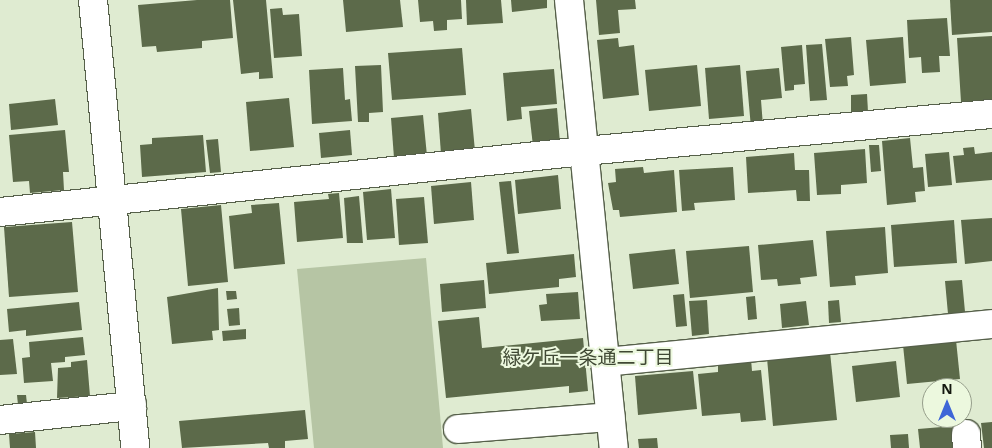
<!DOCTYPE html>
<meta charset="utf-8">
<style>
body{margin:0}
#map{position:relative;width:992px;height:448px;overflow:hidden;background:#dfebd1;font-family:"Open Sans","Noto Sans JP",sans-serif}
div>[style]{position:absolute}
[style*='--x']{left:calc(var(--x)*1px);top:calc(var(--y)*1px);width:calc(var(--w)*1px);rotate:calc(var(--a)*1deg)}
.green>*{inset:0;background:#b6c5a4}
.building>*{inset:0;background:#5c6a4a}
.roads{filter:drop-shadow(1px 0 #56604a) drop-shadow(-1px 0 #56604a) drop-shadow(0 1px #56604a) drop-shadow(0 -1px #56604a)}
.minor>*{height:28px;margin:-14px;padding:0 14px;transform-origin:14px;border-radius:14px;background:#fff}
span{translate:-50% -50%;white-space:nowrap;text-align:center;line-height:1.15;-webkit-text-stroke:4px #ecf8de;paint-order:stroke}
.neighbourhood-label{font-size:19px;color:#3f4833}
.north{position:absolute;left:922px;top:378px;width:50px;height:50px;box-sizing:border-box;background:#ecf8de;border:1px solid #969e8b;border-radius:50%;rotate:0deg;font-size:14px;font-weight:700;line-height:20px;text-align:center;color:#14180f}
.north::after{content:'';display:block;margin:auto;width:18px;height:22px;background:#3e66d7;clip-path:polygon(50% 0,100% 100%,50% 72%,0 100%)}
</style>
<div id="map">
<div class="green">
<div style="clip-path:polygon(426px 258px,443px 448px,314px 448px,297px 269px)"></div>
</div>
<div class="building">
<div style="clip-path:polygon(197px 0,230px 0,233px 38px,202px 41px,202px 48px,157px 52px,156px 46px,142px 47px,138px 5px)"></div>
<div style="clip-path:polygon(233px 0,266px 0,273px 78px,259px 79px,259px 72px,241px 74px)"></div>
<div style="clip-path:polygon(343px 0,400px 0,403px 27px,346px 32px)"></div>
<div style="clip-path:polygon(418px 0,461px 0,462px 19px,447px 20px,447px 30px,434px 31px,433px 21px,420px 22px)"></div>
<div style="clip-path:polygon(466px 0,501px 0,503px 23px,467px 25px)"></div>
<div style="clip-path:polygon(511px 0,547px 0,547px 8px,512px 12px)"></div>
<div style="clip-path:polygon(596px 0,635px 0,636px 9px,618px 10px,620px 33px,599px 35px)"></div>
<div style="clip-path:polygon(950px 0,992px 0,992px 32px,952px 35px)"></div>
<div style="clip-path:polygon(282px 8px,283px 15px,299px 14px,302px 56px,274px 58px,270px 9px)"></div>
<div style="clip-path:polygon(947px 18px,950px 56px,939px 56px,940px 72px,922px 73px,921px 57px,909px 58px,907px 20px)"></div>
<div style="clip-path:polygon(992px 36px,992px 101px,961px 102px,957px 38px)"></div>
<div style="clip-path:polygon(851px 37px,854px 75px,847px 76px,848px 86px,830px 87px,825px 39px)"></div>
<div style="clip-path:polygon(903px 37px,906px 83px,870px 86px,866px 40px)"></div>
<div style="clip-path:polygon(618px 38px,619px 47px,634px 45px,639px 95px,603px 99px,597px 40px)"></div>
<div style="clip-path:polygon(822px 44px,827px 100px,810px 101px,806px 45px)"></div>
<div style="clip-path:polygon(802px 45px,805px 84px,794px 85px,794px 90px,785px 91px,781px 47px)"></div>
<div style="clip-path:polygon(462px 48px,466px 95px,392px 100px,388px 53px)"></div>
<div style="clip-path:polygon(381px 65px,383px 112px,369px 113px,369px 122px,358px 122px,355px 66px)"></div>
<div style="clip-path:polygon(697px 65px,701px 106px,649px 111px,645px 70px)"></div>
<div style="clip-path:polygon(740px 65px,744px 116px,709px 119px,705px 68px)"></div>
<div style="clip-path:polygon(343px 68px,345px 100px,350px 99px,352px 121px,312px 124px,309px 70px)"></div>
<div style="clip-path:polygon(779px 68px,782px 98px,761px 100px,763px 126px,751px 128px,746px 71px)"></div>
<div style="clip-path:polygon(554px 69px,557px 104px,521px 107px,522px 119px,507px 121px,503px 73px)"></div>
<div style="clip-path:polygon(867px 94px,868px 112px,851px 112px,851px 95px)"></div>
<div style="clip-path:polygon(289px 98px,294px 147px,250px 151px,246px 102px)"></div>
<div style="clip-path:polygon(55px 99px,58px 125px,11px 130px,9px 104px)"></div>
<div style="clip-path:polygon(557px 108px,560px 143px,533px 146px,529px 111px)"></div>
<div style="clip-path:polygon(471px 109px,475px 151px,441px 154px,438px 113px)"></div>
<div style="clip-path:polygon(423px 115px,427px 156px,394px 158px,391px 118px)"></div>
<div style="clip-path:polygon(65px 130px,69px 172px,63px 172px,64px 190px,30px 193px,29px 181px,13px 182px,9px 135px)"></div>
<div style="clip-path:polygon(350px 130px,352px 155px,321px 158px,319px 133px)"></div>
<div style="clip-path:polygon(203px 135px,206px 172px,142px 177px,140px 145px,152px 144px,152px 138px)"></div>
<div style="clip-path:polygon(910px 138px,913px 168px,923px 167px,925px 191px,915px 192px,916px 202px,887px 205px,882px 141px)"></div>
<div style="clip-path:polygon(218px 139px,221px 172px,210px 173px,206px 140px)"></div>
<div style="clip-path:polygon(869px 145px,879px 145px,881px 171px,871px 172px)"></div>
<div style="clip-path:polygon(974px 147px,975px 154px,992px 152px,992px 180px,956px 183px,953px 156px,964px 155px,963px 148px)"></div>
<div style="clip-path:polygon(865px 149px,867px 183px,841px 185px,841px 194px,817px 195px,814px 153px)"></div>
<div style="clip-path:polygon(949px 152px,952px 185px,928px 187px,925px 154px)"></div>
<div style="clip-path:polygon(794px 153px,795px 170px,809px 170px,810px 201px,797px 201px,796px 190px,748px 193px,746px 157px)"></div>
<div style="clip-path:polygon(643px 167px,644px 173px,674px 170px,677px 212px,620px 217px,619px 210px,613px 210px,608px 183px,616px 182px,615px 169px)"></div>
<div style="clip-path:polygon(733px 167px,735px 200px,694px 203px,695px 210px,682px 211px,679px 170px)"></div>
<div style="clip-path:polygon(558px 175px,561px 209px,518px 214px,515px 180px)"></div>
<div style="clip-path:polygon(511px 181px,519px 253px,507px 254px,499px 182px)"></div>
<div style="clip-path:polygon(471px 182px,474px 220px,434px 224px,431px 186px)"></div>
<div style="clip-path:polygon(391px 189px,395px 238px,367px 240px,363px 192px)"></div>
<div style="clip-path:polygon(339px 193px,343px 238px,297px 242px,294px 202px,329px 199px,328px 194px)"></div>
<div style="clip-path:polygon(359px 196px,363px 243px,347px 243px,344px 198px)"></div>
<div style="clip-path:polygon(424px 197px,428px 243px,399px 245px,396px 199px)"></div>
<div style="clip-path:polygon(279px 203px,285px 264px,234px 269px,229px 216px,252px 213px,251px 205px)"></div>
<div style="clip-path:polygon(221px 205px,228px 282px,188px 286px,181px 209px)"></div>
<div style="clip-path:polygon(992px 218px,992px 261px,965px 264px,961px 220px)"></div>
<div style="clip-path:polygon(954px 220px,957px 263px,894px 267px,891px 225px)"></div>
<div style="clip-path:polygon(72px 222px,78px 292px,9px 297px,4px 227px)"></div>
<div style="clip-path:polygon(885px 227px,888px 273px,855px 276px,856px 285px,830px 287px,826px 231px)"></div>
<div style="clip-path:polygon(813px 240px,817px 276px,800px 278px,801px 284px,778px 286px,777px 279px,761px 280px,758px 245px)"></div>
<div style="clip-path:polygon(749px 246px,753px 292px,690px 298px,686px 251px)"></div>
<div style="clip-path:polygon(675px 249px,679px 284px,633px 289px,629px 254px)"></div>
<div style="clip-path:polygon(574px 254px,576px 277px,559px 279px,559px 287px,489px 294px,486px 263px)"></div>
<div style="clip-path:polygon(484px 280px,486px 308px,442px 312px,440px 284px)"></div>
<div style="clip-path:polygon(962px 280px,965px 312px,948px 314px,945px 281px)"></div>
<div style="clip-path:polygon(218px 288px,219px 330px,212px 331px,213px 340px,172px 344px,167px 297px)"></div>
<div style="clip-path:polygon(226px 291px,236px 291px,237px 299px,227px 300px)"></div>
<div style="clip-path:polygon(578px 292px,580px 319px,541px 321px,539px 305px,547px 304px,546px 294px)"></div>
<div style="clip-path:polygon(684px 294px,687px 326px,676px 327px,673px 295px)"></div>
<div style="clip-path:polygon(755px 296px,757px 319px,748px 320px,746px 297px)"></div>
<div style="clip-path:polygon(707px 300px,709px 334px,692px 336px,689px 301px)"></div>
<div style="clip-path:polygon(839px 300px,841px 322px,829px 323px,828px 301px)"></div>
<div style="clip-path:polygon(806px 301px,809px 325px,782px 328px,780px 304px)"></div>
<div style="clip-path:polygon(79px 302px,82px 330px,26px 336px,26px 330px,9px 332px,7px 309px)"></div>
<div style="clip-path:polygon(239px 308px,240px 325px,229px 326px,227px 309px)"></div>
<div style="clip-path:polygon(479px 317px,482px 348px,583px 338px,588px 391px,569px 393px,569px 386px,446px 398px,438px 321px)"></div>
<div style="clip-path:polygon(246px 329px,246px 339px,223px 341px,222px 331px)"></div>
<div style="clip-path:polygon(83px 337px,85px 355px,65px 357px,65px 362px,51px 363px,53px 381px,24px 383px,22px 358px,30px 357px,29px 342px)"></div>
<div style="clip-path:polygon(13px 339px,17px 374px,0 375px,0 340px)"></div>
<div style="clip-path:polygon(956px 340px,960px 379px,907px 384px,903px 345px)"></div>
<div style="clip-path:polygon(830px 352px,837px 420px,773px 426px,767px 358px)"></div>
<div style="clip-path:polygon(751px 359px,752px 371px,761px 370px,766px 420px,741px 422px,740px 413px,702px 416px,698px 374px,718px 372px,718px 362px)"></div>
<div style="clip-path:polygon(87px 360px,90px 396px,57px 398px,58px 368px,71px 367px,71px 362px)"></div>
<div style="clip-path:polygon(896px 361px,900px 397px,856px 402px,852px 366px)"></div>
<div style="clip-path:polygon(693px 371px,697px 409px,638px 415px,635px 376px)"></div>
<div style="clip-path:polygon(17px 395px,26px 395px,27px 404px,18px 405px)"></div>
<div style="clip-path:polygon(305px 410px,308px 439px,285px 441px,285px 448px,269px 448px,268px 443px,182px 448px,179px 421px)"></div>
<div style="clip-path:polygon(992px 422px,992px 448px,984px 448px,981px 423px)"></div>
<div style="clip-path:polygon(954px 426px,956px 448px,920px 448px,918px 429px)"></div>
<div style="clip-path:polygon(35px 432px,36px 448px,10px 448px,9px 434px)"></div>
<div style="clip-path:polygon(908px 434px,909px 448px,891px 448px,890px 435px)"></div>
<div style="clip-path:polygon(657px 438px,658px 448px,639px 448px,638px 439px)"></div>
</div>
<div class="roads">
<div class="minor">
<div style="--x:93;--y:0;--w:450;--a:84.6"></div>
<div style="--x:569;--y:0;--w:450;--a:84.3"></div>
<div style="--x:0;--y:212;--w:587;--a:-5.96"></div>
<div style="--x:584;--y:151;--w:410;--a:-5.2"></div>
<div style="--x:605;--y:362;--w:389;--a:-5.6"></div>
<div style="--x:0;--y:420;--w:133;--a:-6.1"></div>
<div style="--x:458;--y:429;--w:153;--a:-4.5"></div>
<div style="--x:966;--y:434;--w:14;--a:86"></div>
</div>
</div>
<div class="neighbourhood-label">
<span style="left:588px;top:358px">緑ケ丘一条通二丁目</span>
</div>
<div class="north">N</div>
</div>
